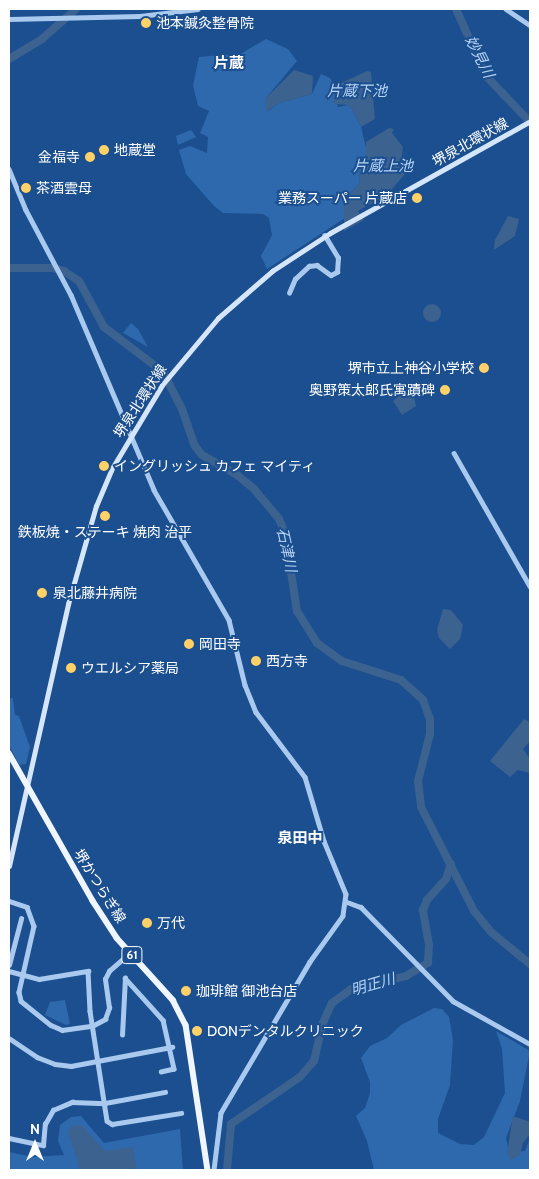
<!DOCTYPE html>
<meta charset="utf-8">
<style>
body{margin:0}
#map{position:relative;width:539px;height:1179px;overflow:hidden;background:#1b4f8f;font-family:Cabin,"Noto Sans JP",sans-serif}
div>[style]{position:absolute}
[style*='--x']{left:calc(var(--x)*1px);top:calc(var(--y)*1px);width:calc(var(--w)*1px);rotate:calc(var(--a)*1deg)}
.green>*{inset:0;background:#2e69ad}
.water>*{inset:0;background:#3c6290}
.round{border-radius:50%}
.river>*{height:8px;margin:-4px;padding:0 4px;transform-origin:4px;border-radius:4px;background:#3c6290}
.tertiary>*{height:4.5px;margin:-2.25px;padding:0 2.25px;transform-origin:2.25px;border-radius:2.25px;background:#a9c9ee}
.secondary>*{height:5px;margin:-2.5px;padding:0 2.5px;transform-origin:2.5px;border-radius:2.5px;background:#d6e6fa}
.primary>*{height:5.5px;margin:-2.75px;padding:0 2.75px;transform-origin:2.75px;border-radius:2.75px;background:#f0f6ff}
.dots>*{width:14px;height:14px;translate:-50% -50%;box-sizing:border-box;border:2px solid #1b4f8f;border-radius:50%}
span{translate:-50% -50%;white-space:nowrap;text-align:center;line-height:1.15;-webkit-text-stroke:4px #1b4f8f;paint-order:stroke}
.shield-label span{padding:1px 4px;background:#1b4f8f;border:1px solid;border-radius:4px;-webkit-text-stroke-width:0}
.shield-label{font-size:12px;color:#fff;font-weight:700}
.poi-label{font-size:14px;color:#fff}
.left{translate:0 -50%;text-align:left}
.right{translate:-100% -50%;text-align:right}
.street-label{font-size:14px;color:#fff}
.water-label{font-size:15px;color:#b5d3f5;font-style:italic}
.neighbourhood-label{font-size:15px;color:#fff;font-weight:700}
.frame{position:absolute;inset:0;border:10px solid #fff;pointer-events:none}
.north{position:absolute;left:10px;top:1119px;width:50px;height:50px;-webkit-text-stroke:4px #1b4f8f;paint-order:stroke;rotate:0deg;font-size:14px;font-weight:700;line-height:20px;text-align:center;color:#fff}
.north::after{content:'';display:block;margin:auto;width:18px;height:22px;background:#fff;clip-path:polygon(50% 0,100% 100%,50% 72%,0 100%)}
</style>
<div id="map">
<div class="green">
<div style="clip-path:polygon(266px 39px,288px 49px,297px 61px,266px 98px,268px 111px,279px 103px,312px 94px,321px 74px,330px 78px,335px 86px,334px 97px,338px 107px,348px 105px,352px 109px,361px 127px,367px 152px,359px 172px,360px 183px,345px 198px,345px 218px,267px 269px,261px 256px,272px 235px,269px 218px,263px 214px,223px 213px,214px 206px,186px 174px,179px 150px,190px 146px,207px 153px,208px 137px,200px 133px,209px 111px,198px 106px,193px 85px,199px 57px,242px 53px)"></div>
<div style="clip-path:polygon(191px 130px,196px 137px,178px 145px,176px 136px)"></div>
<div style="clip-path:polygon(131px 323px,138px 329px,148px 347px,123px 333px)"></div>
<div style="clip-path:polygon(13px 698px,15px 715px,19px 716px,30px 747px,26px 764px,19px 765px,9px 745px,9px 699px)"></div>
<div style="clip-path:polygon(65px 1000px,70px 1024px,66px 1025px,45px 1015px,50px 1002px)"></div>
<div style="clip-path:polygon(434px 1008px,442px 1009px,449px 1017px,453px 1040px,450px 1085px,438px 1119px,438px 1133px,460px 1144px,474px 1145px,484px 1137px,505px 1093px,502px 1049px,496px 1031px,530px 1051px,520px 1101px,506px 1138px,509px 1152px,525px 1151px,530px 1138px,530px 1170px,374px 1170px,367px 1141px,356px 1116px,365px 1108px,370px 1093px,370px 1082px,361px 1058px,370px 1046px,387px 1038px,401px 1025px)"></div>
<div style="clip-path:polygon(81px 1116px,104px 1143px,180px 1129px,183px 1170px,9px 1170px,9px 1152px,33px 1157px,64px 1155px,58px 1141px,60px 1125px,71px 1117px)"></div>
</div>
<div class="water">
<div style="clip-path:polygon(294px 70px,313px 76px,312px 94px,279px 103px,266px 112px,266px 98px)"></div>
<div style="clip-path:polygon(367px 71px,371px 72px,375px 119px,361px 127px,352px 109px,348px 105px,334px 104px,334px 97px,335px 86px)"></div>
<div style="clip-path:polygon(389px 128px,394px 129px,392px 133px,403px 147px,401px 162px,407px 168px,405px 174px,387px 195px,358px 211px,364px 220px,344px 231px,344px 200px,360px 183px,359px 172px,366px 158px,366px 142px)"></div>
<div style="clip-path:polygon(508px 216px,519px 219px,515px 236px,494px 250px,495px 240px)"></div>
<div class="round" style="left:423px;top:304px;width:18px;height:18px"></div>
<div style="clip-path:polygon(405px 391px,414px 397px,416px 406px,402px 415px,393px 401px)"></div>
<div style="clip-path:polygon(443px 609px,451px 610px,463px 625px,460px 639px,450px 649px,439px 638px,437px 630px)"></div>
<div style="clip-path:polygon(524px 719px,530px 722px,530px 741px,523px 749px,530px 759px,530px 773px,518px 770px,510px 777px,490px 761px)"></div>
<div style="clip-path:polygon(513px 1116px,530px 1122px,530px 1134px,523px 1143px,520px 1155px,510px 1160px,507px 1152px)"></div>
<div style="clip-path:polygon(81px 1125px,105px 1151px,133px 1147px,137px 1170px,76px 1170px,79px 1166px,68px 1132px,72px 1126px)"></div>
</div>
<div class="river">
<div style="--x:456;--y:9;--w:73;--a:65.9"></div>
<div style="--x:486;--y:76;--w:64;--a:46.3"></div>
<div style="--x:9;--y:59;--w:39;--a:-31"></div>
<div style="--x:42;--y:39;--w:45;--a:-41.4"></div>
<div style="--x:9;--y:268;--w:43;--a:0"></div>
<div style="--x:52;--y:268;--w:12;--a:14"></div>
<div style="--x:64;--y:271;--w:18;--a:34"></div>
<div style="--x:79;--y:281;--w:52;--a:61.5"></div>
<div style="--x:104;--y:327;--w:74;--a:37.3"></div>
<div style="--x:163;--y:372;--w:42;--a:62.8"></div>
<div style="--x:182;--y:409;--w:39;--a:71"></div>
<div style="--x:195;--y:446;--w:11;--a:52"></div>
<div style="--x:202;--y:455;--w:40;--a:29.7"></div>
<div style="--x:237;--y:475;--w:22;--a:39"></div>
<div style="--x:254;--y:489;--w:39;--a:50"></div>
<div style="--x:279;--y:519;--w:15;--a:67"></div>
<div style="--x:285;--y:533;--w:79;--a:81.3"></div>
<div style="--x:297;--y:611;--w:38;--a:58"></div>
<div style="--x:317;--y:643;--w:31;--a:36"></div>
<div style="--x:342;--y:661;--w:62;--a:17.9"></div>
<div style="--x:401;--y:680;--w:30;--a:42"></div>
<div style="--x:423;--y:700;--w:20;--a:70"></div>
<div style="--x:430;--y:719;--w:15;--a:90"></div>
<div style="--x:430;--y:734;--w:49;--a:104.3"></div>
<div style="--x:418;--y:781;--w:26;--a:83"></div>
<div style="--x:421;--y:807;--w:117;--a:63"></div>
<div style="--x:474;--y:911;--w:27;--a:51"></div>
<div style="--x:491;--y:932;--w:50;--a:39.4"></div>
<div style="--x:227;--y:1170;--w:46;--a:-85"></div>
<div style="--x:231;--y:1124;--w:83;--a:-34.3"></div>
<div style="--x:300;--y:1077;--w:21;--a:-49"></div>
<div style="--x:314;--y:1061;--w:37;--a:-77"></div>
<div style="--x:322;--y:1025;--w:24;--a:-66"></div>
<div style="--x:332;--y:1003;--w:24;--a:-36"></div>
<div style="--x:351;--y:989;--w:57;--a:-13.3"></div>
<div style="--x:406;--y:976;--w:26;--a:-31"></div>
<div style="--x:428;--y:963;--w:18;--a:-87"></div>
<div style="--x:429;--y:945;--w:36;--a:-100"></div>
<div style="--x:423;--y:910;--w:11;--a:-68"></div>
<div style="--x:427;--y:900;--w:28;--a:-48"></div>
<div style="--x:446;--y:879;--w:16;--a:-72"></div>
</div>
<div class="tertiary">
<div style="--x:506;--y:9;--w:29;--a:34"></div>
<div style="--x:9;--y:19;--w:131;--a:-1.3"></div>
<div style="--x:140;--y:16;--w:58;--a:-6.9"></div>
<div style="--x:9;--y:169;--w:44;--a:67.5"></div>
<div style="--x:26;--y:210;--w:96;--a:62.1"></div>
<div style="--x:71;--y:295;--w:212;--a:66.9"></div>
<div style="--x:154;--y:490;--w:150;--a:60"></div>
<div style="--x:229;--y:620;--w:67;--a:76.2"></div>
<div style="--x:245;--y:685;--w:29;--a:68"></div>
<div style="--x:256;--y:712;--w:81;--a:53"></div>
<div style="--x:305;--y:777;--w:67;--a:73.5"></div>
<div style="--x:324;--y:841;--w:57;--a:67.5"></div>
<div style="--x:346;--y:894;--w:22;--a:98"></div>
<div style="--x:343;--y:916;--w:57;--a:125.7"></div>
<div style="--x:310;--y:962;--w:175;--a:120.5"></div>
<div style="--x:221;--y:1113;--w:57;--a:97"></div>
<div style="--x:289;--y:293;--w:15;--a:-67"></div>
<div style="--x:295;--y:279;--w:19;--a:-43"></div>
<div style="--x:309;--y:266;--w:8;--a:-7"></div>
<div style="--x:317;--y:265;--w:17;--a:36"></div>
<div style="--x:331;--y:275;--w:7;--a:-27"></div>
<div style="--x:337;--y:272;--w:14;--a:-86"></div>
<div style="--x:338;--y:258;--w:26;--a:-121"></div>
<div style="--x:454;--y:453;--w:153;--a:60.3"></div>
<div style="--x:9;--y:901;--w:19;--a:18"></div>
<div style="--x:27;--y:907;--w:20;--a:70"></div>
<div style="--x:34;--y:926;--w:68;--a:102.8"></div>
<div style="--x:19;--y:992;--w:9;--a:77"></div>
<div style="--x:21;--y:1001;--w:38;--a:39"></div>
<div style="--x:51;--y:1025;--w:12;--a:24"></div>
<div style="--x:62;--y:1030;--w:30;--a:-8"></div>
<div style="--x:92;--y:1026;--w:15;--a:-28"></div>
<div style="--x:105;--y:1019;--w:12;--a:-70"></div>
<div style="--x:109;--y:1008;--w:29;--a:-98"></div>
<div style="--x:105;--y:979;--w:9;--a:-63"></div>
<div style="--x:109;--y:971;--w:28;--a:-41"></div>
<div style="--x:347;--y:902;--w:15;--a:20"></div>
<div style="--x:361;--y:907;--w:132;--a:45.6"></div>
<div style="--x:453;--y:1001;--w:88;--a:29.2"></div>
<div style="--x:9;--y:965;--w:48;--a:-75.4"></div>
<div style="--x:9;--y:971;--w:31;--a:15"></div>
<div style="--x:39;--y:979;--w:50;--a:-9.3"></div>
<div style="--x:88;--y:971;--w:40;--a:87.1"></div>
<div style="--x:90;--y:1011;--w:111;--a:81.2"></div>
<div style="--x:107;--y:1121;--w:6;--a:31"></div>
<div style="--x:112;--y:1124;--w:70;--a:-9.1"></div>
<div style="--x:122;--y:1035;--w:57;--a:-87"></div>
<div style="--x:125;--y:978;--w:57;--a:47.9"></div>
<div style="--x:163;--y:1020;--w:50;--a:77.3"></div>
<div style="--x:174;--y:1069;--w:13;--a:167"></div>
<div style="--x:9;--y:1038;--w:34;--a:34"></div>
<div style="--x:37;--y:1057;--w:19;--a:21"></div>
<div style="--x:55;--y:1064;--w:16;--a:7"></div>
<div style="--x:71;--y:1066;--w:103;--a:-10.7"></div>
<div style="--x:9;--y:1138;--w:35;--a:12"></div>
<div style="--x:43;--y:1145;--w:21;--a:-85"></div>
<div style="--x:45;--y:1124;--w:16;--a:-60"></div>
<div style="--x:53;--y:1110;--w:21;--a:-23"></div>
<div style="--x:72;--y:1102;--w:33;--a:2"></div>
<div style="--x:105;--y:1103;--w:61;--a:-10.4"></div>
</div>
<div class="secondary">
<div style="--x:9;--y:866;--w:269;--a:-77.3"></div>
<div style="--x:68;--y:604;--w:102;--a:-74.1"></div>
<div style="--x:96;--y:506;--w:39;--a:-67"></div>
<div style="--x:111;--y:470;--w:99;--a:-59"></div>
<div style="--x:162;--y:385;--w:87;--a:-50.1"></div>
<div style="--x:218;--y:318;--w:72;--a:-41"></div>
<div style="--x:272;--y:271;--w:69;--a:-33.2"></div>
<div style="--x:330;--y:233;--w:229;--a:-29.2"></div>
</div>
<div class="primary">
<div style="--x:9;--y:753;--w:170;--a:60.4"></div>
<div style="--x:93;--y:901;--w:44;--a:57"></div>
<div style="--x:117;--y:938;--w:84;--a:47.9"></div>
<div style="--x:173;--y:1000;--w:28;--a:63"></div>
<div style="--x:186;--y:1025;--w:147;--a:81.4"></div>
</div>
<div class="dots">
<div style="left:146px;top:23px;background:#ffd166"></div>
<div style="left:104px;top:150px;background:#ffd166"></div>
<div style="left:90px;top:157px;background:#ffd166"></div>
<div style="left:26px;top:188px;background:#ffd166"></div>
<div style="left:417px;top:198px;background:#ffd166"></div>
<div style="left:484px;top:368px;background:#ffd166"></div>
<div style="left:445px;top:390px;background:#ffd166"></div>
<div style="left:104px;top:466px;background:#ffd166"></div>
<div style="left:105px;top:516px;background:#ffd166"></div>
<div style="left:42px;top:593px;background:#ffd166"></div>
<div style="left:189px;top:644px;background:#ffd166"></div>
<div style="left:256px;top:661px;background:#ffd166"></div>
<div style="left:71px;top:668px;background:#ffd166"></div>
<div style="left:147px;top:923px;background:#ffd166"></div>
<div style="left:186px;top:991px;background:#ffd166"></div>
<div style="left:197px;top:1031px;background:#ffd166"></div>
</div>
<div class="shield-label">
<span style="left:132px;top:955px">61</span>
</div>
<div class="poi-label">
<span class="left" style="left:156px;top:23px">池本鍼灸整骨院</span>
<span class="left" style="left:114px;top:150px">地蔵堂</span>
<span class="right" style="left:80px;top:157px">金福寺</span>
<span class="left" style="left:36px;top:188px">茶酒雲母</span>
<span class="right" style="left:407px;top:198px">業務スーパー 片蔵店</span>
<span class="right" style="left:474px;top:368px">堺市立上神谷小学校</span>
<span class="right" style="left:435px;top:390px">奥野策太郎氏寓蹟碑</span>
<span class="left" style="left:114px;top:466px">イングリッシュ カフェ マイティ</span>
<span style="left:105px;top:532px">鉄板焼・ステーキ 焼肉 治平</span>
<span class="left" style="left:53px;top:593px">泉北藤井病院</span>
<span class="left" style="left:199px;top:644px">岡田寺</span>
<span class="left" style="left:266px;top:661px">西方寺</span>
<span class="left" style="left:81px;top:668px">ウエルシア薬局</span>
<span class="left" style="left:157px;top:923px">万代</span>
<span class="left" style="left:196px;top:991px">珈琲館 御池台店</span>
<span class="left" style="left:207px;top:1031px">DONデンタルクリニック</span>
</div>
<div class="street-label">
<span style="left:470px;top:142px;rotate:-29deg">堺泉北環状線</span>
<span style="left:140px;top:401px;rotate:-57deg">堺泉北環状線</span>
<span style="left:100px;top:886px;rotate:58deg">堺かつらぎ線</span>
</div>
<div class="water-label">
<span style="left:479px;top:57px;rotate:63deg">妙見川</span>
<span style="left:357px;top:92px">片蔵下池</span>
<span style="left:383px;top:167px">片蔵上池</span>
<span style="left:286px;top:550px;rotate:78deg">石津川</span>
<span style="left:373px;top:985px;rotate:-16deg">明正川</span>
</div>
<div class="neighbourhood-label">
<span style="left:229px;top:64px">片蔵</span>
<span style="left:300px;top:839px">泉田中</span>
</div>
<div class="frame"></div>
<div class="north">N</div>
</div>
